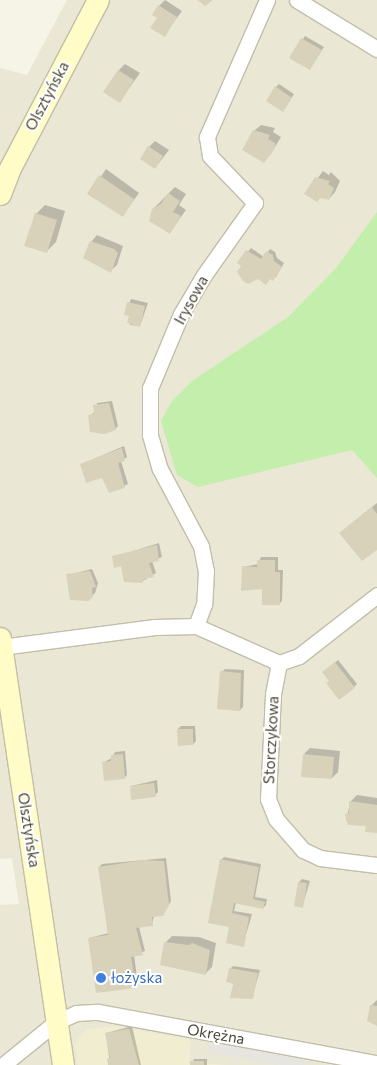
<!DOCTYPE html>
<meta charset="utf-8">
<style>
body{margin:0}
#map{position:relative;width:377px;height:1065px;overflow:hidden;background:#f5f4e7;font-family:Commissioner,sans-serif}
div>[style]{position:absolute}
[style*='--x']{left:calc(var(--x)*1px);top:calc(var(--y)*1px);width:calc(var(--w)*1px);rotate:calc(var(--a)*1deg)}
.residential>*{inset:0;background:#eae7d5}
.education>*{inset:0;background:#f0edd0}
.green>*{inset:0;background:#c3eeac}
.parking>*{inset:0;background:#e6e5df}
.shadow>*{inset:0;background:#0003}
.building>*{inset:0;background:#d8d2bb}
.roads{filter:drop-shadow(1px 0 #c2bea9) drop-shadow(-1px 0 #c2bea9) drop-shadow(0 1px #c2bea9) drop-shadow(0 -1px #c2bea9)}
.street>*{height:15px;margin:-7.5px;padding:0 7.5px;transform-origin:7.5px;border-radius:7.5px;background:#fff}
.secondary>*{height:21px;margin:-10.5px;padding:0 10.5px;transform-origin:10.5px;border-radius:10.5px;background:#fffcc7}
.dots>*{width:14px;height:14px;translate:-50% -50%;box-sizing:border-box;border:2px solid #fff;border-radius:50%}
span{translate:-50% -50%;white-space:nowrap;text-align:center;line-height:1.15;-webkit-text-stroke:4px #fff;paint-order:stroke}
.street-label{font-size:15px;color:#494535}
.shop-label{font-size:15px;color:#366cbe}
.left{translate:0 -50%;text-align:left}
</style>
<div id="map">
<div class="residential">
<div style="clip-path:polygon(67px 0,377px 0,377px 1065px,0 1065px,0 905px,19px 904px,12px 858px,0 859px,0 68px,27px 75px)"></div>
</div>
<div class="education">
<div style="clip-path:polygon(115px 1026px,191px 1040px,190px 1061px,223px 1065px,78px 1065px,75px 1042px,87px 1029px)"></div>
</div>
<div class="green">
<div style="clip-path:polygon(377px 212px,377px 478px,352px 450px,198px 487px,177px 475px,161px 421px,172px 401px,192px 381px,288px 317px,336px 268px)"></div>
</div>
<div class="parking">
<div style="clip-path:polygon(206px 1040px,306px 1058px,305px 1065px,276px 1065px,210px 1053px)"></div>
</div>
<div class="shadow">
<div style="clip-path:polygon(165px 0,182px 11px,164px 35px,158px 17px,159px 6px)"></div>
<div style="clip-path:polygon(305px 36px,324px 47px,310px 69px,291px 58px)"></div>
<div style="clip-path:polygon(125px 64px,140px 73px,120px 101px,119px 70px)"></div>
<div style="clip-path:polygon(279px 84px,294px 94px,285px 108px,276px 87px)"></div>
<div style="clip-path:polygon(261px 125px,275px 128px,273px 132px,281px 137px,270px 155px,254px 131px)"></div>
<div style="clip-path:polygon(155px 141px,169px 150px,155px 168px,149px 147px)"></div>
<div style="clip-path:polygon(106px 169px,139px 193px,123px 215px,89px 194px)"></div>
<div style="clip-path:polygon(323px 171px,329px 175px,331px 172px,340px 181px,335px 192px,329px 199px,306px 194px)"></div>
<div style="clip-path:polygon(175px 187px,186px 194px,179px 205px,186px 210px,170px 232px,153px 209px)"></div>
<div style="clip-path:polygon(45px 205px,65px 211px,56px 242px,46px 252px,36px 214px)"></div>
<div style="clip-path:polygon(97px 235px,123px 246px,117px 265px,110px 271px,91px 242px)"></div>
<div style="clip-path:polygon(251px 248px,264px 257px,270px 249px,275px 252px,277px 258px,284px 263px,276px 277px,239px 263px)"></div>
<div style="clip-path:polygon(131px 299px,148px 303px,140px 326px,130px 325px,130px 315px,125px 314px)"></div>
<div style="clip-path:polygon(112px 401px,118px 426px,115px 429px,89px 416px,95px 412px,97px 403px)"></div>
<div style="clip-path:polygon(124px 446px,127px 457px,121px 461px,128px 484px,110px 492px,103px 476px,82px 464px)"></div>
<div style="clip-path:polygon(377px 503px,377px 549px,347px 527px)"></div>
<div style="clip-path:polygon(159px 543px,162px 557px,152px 561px,156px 573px,141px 582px,114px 557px)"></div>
<div style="clip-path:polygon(261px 557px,278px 557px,278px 570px,283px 570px,282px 601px,279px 604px,243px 567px,258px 564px)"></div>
<div style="clip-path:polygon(92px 569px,98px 583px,95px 593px,88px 599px,68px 575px)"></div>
<div style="clip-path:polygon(338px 660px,357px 684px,354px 687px,331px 681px,327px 669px)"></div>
<div style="clip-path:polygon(225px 669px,244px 670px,243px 707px,240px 710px,222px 672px)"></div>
<div style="clip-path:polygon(181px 726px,195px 726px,196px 741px,193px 744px,178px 729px)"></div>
<div style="clip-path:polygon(310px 748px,340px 751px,338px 772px,332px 778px,304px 754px)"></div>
<div style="clip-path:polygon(125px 751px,127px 775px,124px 778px,104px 762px,112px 758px,115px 752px)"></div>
<div style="clip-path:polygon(157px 780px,158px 792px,155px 795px,131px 786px)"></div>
<div style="clip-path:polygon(357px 795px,377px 798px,377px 832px,367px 825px,348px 823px,346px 819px,351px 801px)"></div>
<div style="clip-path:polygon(224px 857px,261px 864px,255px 897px,267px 899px,266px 905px,263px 908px,236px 903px,234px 911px,252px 914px,243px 945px,231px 926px,221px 860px)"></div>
<div style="clip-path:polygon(166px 858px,171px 901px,163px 915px,154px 916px,152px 925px,139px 927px,145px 951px,134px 955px,138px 984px,135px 986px,89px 938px,109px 933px,99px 867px,102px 864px)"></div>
<div style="clip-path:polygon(302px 879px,310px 881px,302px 907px,299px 882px)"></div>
<div style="clip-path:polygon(172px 936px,199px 937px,216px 943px,212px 967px,205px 974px,165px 943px)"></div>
<div style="clip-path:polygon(233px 966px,260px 970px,252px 998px,235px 983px,230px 969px)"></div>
<div style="clip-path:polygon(377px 1000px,377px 1022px,371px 1006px)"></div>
<div style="clip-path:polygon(132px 1026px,141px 1065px,110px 1065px,106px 1033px)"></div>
<div style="clip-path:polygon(194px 1059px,207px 1059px,207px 1065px,191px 1065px)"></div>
</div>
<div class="building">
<div style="clip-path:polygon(197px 0,213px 0,205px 6px)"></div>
<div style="clip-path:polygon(158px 5px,177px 17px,165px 37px,150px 28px,157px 18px,152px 15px)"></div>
<div style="clip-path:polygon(301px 38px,322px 50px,310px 70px,289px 58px)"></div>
<div style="clip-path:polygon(118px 70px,134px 80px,120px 103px,103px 92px)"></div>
<div style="clip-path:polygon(275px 86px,292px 98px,283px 112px,266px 101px)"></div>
<div style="clip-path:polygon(253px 130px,270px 135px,268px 139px,275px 143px,275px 148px,264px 163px,242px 150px)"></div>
<div style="clip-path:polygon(148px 146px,163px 156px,155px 169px,140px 159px)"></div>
<div style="clip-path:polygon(99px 175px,134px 199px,123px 217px,87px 194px)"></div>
<div style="clip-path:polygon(315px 177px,330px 181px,328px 184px,334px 188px,329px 200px,320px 198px,317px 202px,304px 194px)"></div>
<div style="clip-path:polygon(168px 193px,180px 201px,173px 212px,181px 216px,170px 234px,149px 221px,152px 209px,161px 204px)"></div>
<div style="clip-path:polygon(35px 213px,57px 220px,47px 253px,24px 246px)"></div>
<div style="clip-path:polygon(90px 241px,114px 249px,118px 253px,111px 273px,83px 258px)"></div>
<div style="clip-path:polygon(246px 250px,261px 259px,266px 251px,273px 255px,274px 261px,282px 267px,273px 281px,270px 279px,266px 285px,258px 279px,248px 284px,243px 281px,237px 272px,241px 266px,237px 263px)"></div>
<div style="clip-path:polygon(127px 302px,145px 306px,140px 327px,127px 323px,129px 316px,124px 315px)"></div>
<div style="clip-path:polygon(109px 403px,116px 430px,104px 434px,90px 432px,88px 415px,94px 414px,93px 405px)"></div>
<div style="clip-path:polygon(122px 448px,125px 461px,118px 463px,125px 488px,109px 493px,102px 478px,86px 483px,80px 464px)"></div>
<div style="clip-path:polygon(372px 507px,377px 514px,377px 550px,362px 561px,339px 533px)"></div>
<div style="clip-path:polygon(157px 545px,159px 561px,149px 563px,154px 577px,144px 579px,142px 583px,124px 582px,121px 566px,114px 568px,112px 556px)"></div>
<div style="clip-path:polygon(257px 560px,275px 560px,275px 572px,280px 572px,280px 605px,262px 605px,262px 589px,241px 591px,242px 566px,257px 567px)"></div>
<div style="clip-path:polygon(90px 571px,96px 587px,92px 588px,93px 597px,89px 601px,70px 600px,66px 574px)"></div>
<div style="clip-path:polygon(335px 662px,355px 688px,339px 700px,326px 683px,329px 681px,322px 672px)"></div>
<div style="clip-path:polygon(220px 671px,241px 673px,240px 711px,217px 709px)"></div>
<div style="clip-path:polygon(177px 729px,193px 729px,193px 745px,178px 746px)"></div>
<div style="clip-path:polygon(123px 754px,125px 779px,104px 781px,102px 762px,111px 761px,111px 755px)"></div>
<div style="clip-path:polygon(303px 754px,334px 757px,332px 779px,301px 777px)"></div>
<div style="clip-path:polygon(154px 783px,156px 797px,131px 800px,130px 786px)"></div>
<div style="clip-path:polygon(349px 801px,377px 805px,377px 833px,365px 832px,366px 826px,348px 825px,345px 814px,349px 813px)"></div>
<div style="clip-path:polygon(220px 859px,259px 867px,253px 899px,265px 902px,263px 909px,234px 903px,232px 913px,249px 917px,244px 947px,226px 943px,229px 927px,208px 923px)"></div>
<div style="clip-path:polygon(144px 860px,164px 861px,169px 905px,163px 916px,152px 917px,153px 926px,136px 928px,143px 955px,131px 957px,136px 988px,96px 993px,88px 938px,108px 935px,98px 867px)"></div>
<div style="clip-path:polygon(298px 882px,307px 883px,303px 908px,294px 906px)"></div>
<div style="clip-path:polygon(164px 942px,189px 945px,192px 943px,210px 950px,206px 975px,160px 965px)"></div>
<div style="clip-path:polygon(229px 968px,258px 973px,253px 999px,230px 998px,233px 984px,226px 982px)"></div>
<div style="clip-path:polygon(370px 1005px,377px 1006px,377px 1026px,367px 1021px)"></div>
<div style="clip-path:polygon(129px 1029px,139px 1065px,108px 1065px,107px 1059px,110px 1058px,105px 1033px)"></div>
<div style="clip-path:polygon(190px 1061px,204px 1061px,204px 1065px,190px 1065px)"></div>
</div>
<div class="roads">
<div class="street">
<div style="--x:267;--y:0;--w:150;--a:113.7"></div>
<div style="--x:207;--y:137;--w:19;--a:81"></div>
<div style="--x:210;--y:156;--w:65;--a:46.2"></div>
<div style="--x:255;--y:203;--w:88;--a:125.3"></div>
<div style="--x:204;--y:275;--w:45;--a:120.5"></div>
<div style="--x:181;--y:314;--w:80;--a:112.7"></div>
<div style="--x:150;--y:388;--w:47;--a:90"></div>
<div style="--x:150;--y:435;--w:35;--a:74"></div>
<div style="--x:160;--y:469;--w:87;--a:62"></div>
<div style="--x:201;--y:546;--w:25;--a:79"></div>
<div style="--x:206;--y:571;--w:33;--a:93"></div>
<div style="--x:204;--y:604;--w:23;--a:110"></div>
<div style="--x:196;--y:626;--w:91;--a:24"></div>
<div style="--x:297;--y:0;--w:94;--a:31.5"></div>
<div style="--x:1;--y:647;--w:155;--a:-7.4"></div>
<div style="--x:155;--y:627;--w:41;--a:-1.4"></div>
<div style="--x:279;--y:663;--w:32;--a:101"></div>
<div style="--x:273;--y:694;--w:105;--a:92.7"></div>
<div style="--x:268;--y:799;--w:22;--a:68"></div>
<div style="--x:276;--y:819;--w:41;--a:48.9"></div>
<div style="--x:303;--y:850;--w:19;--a:25"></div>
<div style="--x:320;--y:858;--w:57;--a:7"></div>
<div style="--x:279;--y:663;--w:21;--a:-19"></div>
<div style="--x:299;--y:656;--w:99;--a:-38"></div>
<div style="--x:3;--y:1065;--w:68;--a:-39.1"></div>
<div style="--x:56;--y:1022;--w:22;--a:-24"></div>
<div style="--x:76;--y:1013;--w:22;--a:-3"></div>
<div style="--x:98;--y:1012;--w:284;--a:10.4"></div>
</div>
<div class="secondary">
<div style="--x:0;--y:194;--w:26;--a:-69"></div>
<div style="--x:9;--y:170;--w:192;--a:-62.4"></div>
<div style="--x:0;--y:638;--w:432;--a:81.6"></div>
</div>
</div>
<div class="dots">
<div style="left:101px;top:978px;background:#3f7fe0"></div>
</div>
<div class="street-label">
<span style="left:47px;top:96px;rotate:-62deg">Olsztyńska</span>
<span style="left:191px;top:300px;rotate:-61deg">Irysowa</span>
<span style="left:271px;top:740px;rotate:-87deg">Storczykowa</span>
<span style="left:29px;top:830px;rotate:81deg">Olsztyńska</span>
<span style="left:216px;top:1034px;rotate:10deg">Okrężna</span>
</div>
<div class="shop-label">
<span class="left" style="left:111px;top:978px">łożyska</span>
</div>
</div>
